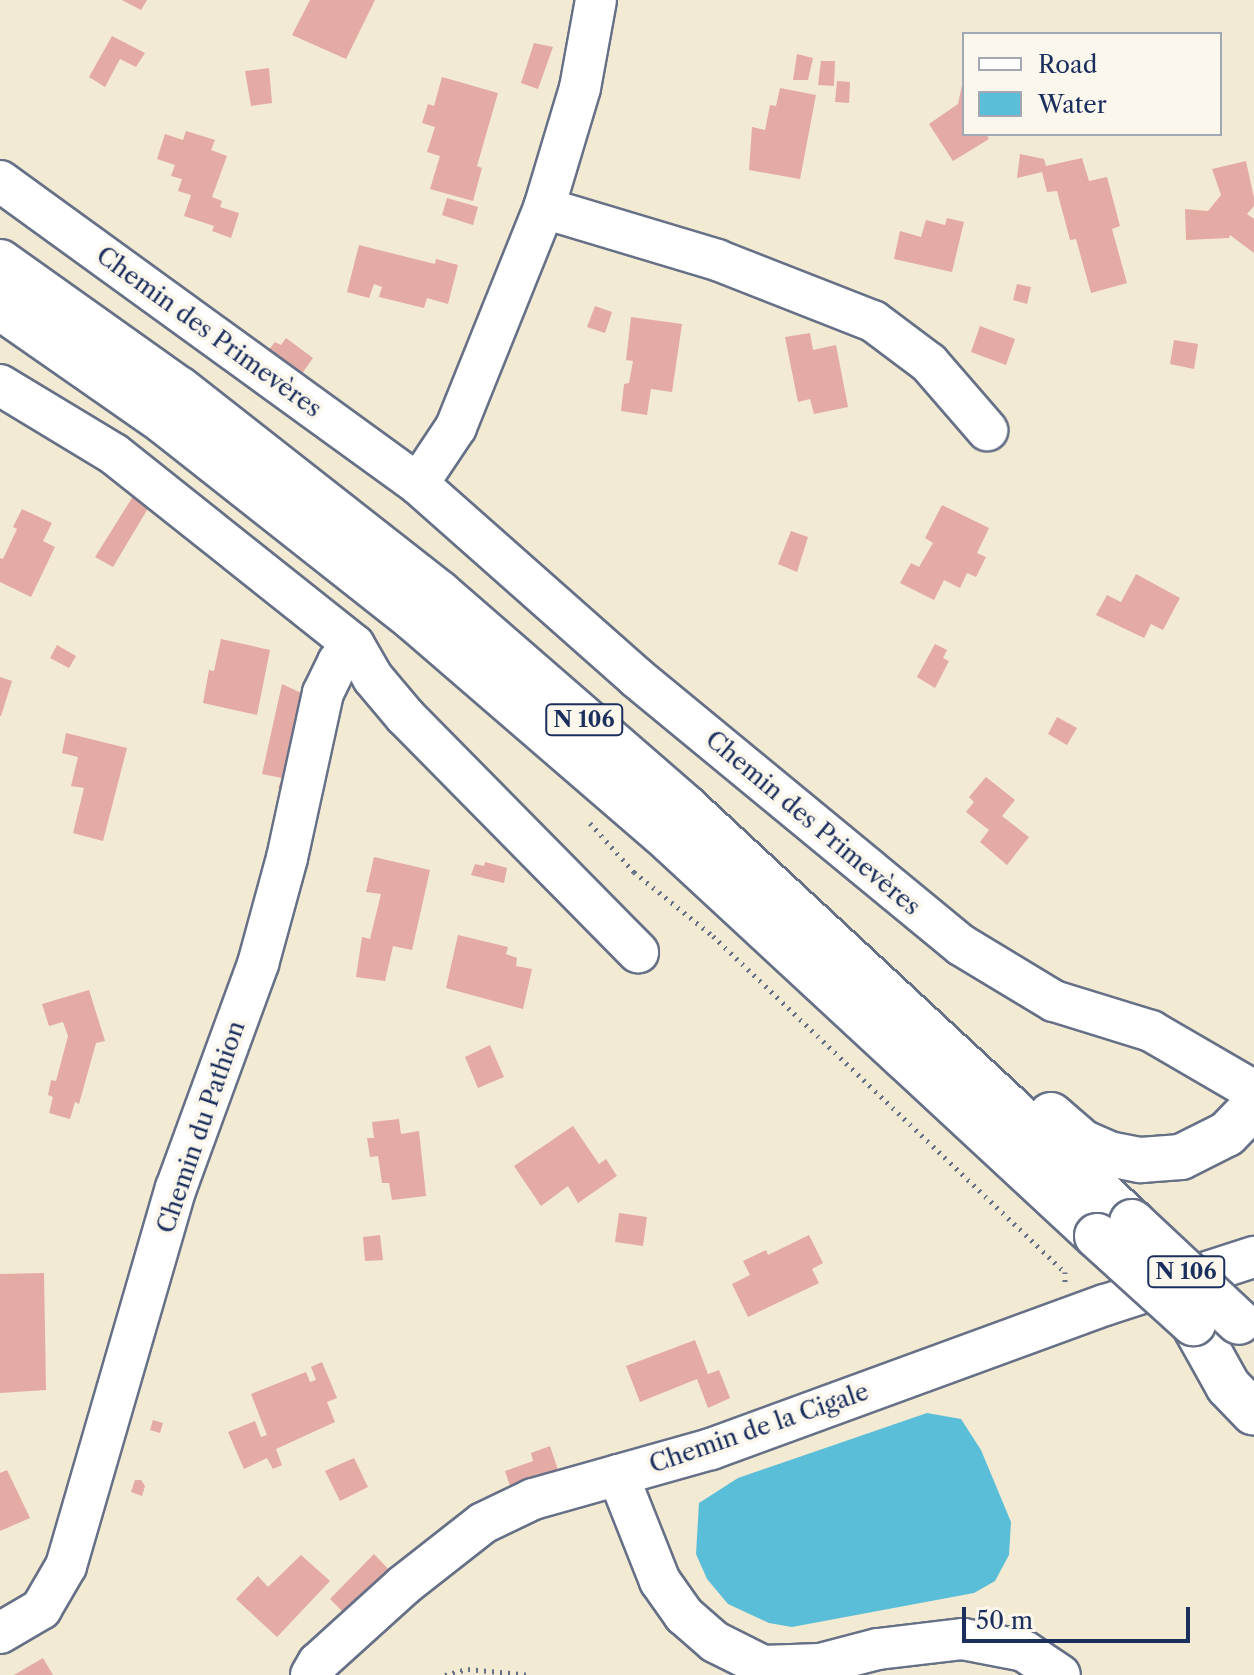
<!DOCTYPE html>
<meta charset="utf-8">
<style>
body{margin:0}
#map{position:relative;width:1254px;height:1675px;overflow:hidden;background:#f2ead2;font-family:"Libre Caslon Text",serif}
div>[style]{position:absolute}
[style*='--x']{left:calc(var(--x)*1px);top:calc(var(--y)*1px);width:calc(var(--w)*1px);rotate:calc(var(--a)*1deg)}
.water>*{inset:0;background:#5bbed9}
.building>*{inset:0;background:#e4aaa4}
.path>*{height:5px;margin-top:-2.5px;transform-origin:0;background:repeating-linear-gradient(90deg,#667087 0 2px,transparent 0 8px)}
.roads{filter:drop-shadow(2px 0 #667087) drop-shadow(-2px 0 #667087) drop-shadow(0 2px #667087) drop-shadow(0 -2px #667087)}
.minor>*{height:40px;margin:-20px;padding:0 20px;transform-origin:20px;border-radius:20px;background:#fff}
.major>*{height:44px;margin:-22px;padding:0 22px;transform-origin:22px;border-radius:22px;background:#fff}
.bridges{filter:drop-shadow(2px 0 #667087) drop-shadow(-2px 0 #667087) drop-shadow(0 2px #667087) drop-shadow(0 -2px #667087)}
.major-bridge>*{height:44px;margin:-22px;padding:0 22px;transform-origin:22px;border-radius:22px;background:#fff}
span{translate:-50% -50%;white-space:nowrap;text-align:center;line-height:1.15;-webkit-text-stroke:8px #fbf7ec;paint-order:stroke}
.shield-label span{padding:2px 6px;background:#fbf7ec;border:2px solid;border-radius:6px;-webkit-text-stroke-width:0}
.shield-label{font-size:22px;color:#1b2f5e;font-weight:700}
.street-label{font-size:24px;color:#1b2f5e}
.legend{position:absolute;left:962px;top:32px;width:260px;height:104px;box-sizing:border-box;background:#fbf7ec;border:2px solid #a1a7b3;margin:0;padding:10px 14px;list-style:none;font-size:24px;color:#1b2f5e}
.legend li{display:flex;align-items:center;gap:16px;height:40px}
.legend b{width:40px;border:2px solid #a1a7b3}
.scale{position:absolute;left:962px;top:1607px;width:228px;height:36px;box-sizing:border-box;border:4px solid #1b2f5e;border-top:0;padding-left:10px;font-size:24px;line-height:28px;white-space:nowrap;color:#1b2f5e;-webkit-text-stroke:6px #fbf7ec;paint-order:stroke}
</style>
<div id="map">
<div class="water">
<div style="clip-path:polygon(927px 1413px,961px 1419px,981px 1450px,1011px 1522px,1009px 1555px,995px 1581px,974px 1593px,792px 1627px,769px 1623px,728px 1604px,707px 1579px,696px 1554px,699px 1503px,738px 1478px)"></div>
</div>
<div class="building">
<div style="clip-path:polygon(122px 0,147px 0,141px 10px)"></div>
<div style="clip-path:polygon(310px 0,375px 0,346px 59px,292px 35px)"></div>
<div style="clip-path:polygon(112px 36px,145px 53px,136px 67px,120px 59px,105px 87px,89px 77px)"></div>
<div style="clip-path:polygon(534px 43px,553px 47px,538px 89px,521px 83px)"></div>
<div style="clip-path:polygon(797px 54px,813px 58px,808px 80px,793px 80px)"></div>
<div style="clip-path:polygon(821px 61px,835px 61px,834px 86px,818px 85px)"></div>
<div style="clip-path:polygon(269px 68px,272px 103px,251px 106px,245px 71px)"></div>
<div style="clip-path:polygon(442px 77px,498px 93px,477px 166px,482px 168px,473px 201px,430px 189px,440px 156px,427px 152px,435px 127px,422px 123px,428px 104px,434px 106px)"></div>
<div style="clip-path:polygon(963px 80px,964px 134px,986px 134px,989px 139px,953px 161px,929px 124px,958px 104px)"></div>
<div style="clip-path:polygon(837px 81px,850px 82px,849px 103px,835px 102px)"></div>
<div style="clip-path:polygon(780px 88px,816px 95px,800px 179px,749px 170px,752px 127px,765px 130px,770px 105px,776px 106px)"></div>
<div style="clip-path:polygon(186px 131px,215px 140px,211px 150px,227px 156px,212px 197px,222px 201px,220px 207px,239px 213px,231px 238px,212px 231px,214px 226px,184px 216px,191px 195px,178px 191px,182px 179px,171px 176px,175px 165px,157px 159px,165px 134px,183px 140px)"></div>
<div style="clip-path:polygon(1020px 154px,1044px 159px,1046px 166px,1082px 158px,1089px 181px,1107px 177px,1120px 226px,1112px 229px,1127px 283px,1091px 293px,1076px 239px,1070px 240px,1057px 191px,1047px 192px,1042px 172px,1017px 178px)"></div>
<div style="clip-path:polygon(1246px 161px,1254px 198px,1254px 206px,1247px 214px,1254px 219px,1254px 253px,1230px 235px,1229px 238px,1186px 240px,1185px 209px,1208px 211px,1221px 195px,1212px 169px)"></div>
<div style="clip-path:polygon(447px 198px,478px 207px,473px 225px,442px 215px)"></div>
<div style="clip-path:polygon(947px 218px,964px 222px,952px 272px,894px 259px,900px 231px,921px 237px,926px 220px,945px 225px)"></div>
<div style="clip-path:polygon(359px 245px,435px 264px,436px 259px,458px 265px,448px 304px,427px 298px,424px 308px,379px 297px,382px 287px,374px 284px,369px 298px,347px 292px)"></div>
<div style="clip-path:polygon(1017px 284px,1031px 287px,1027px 304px,1013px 300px)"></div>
<div style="clip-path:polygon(595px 306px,612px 312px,605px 333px,587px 327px)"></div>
<div style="clip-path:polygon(631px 317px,682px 324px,672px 392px,651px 389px,647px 415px,621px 411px,624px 384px,629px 383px,633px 361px,626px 360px)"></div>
<div style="clip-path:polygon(980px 326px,1015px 339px,1006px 365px,971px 352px)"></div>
<div style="clip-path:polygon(810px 333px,813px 350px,836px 345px,848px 407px,814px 414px,810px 399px,798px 402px,785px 337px)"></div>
<div style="clip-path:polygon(286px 338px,313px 358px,301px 375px,264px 356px,275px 342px,281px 345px)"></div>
<div style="clip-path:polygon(1174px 340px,1198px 344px,1194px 369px,1170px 364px)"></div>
<div style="clip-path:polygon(137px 490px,153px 500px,113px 567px,95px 557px)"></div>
<div style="clip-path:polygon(942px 505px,989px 528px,977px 553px,986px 557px,976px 577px,967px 573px,960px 588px,944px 580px,934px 600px,900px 583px,911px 563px,919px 567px,933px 543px,925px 538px)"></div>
<div style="clip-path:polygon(22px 509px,52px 523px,43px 541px,55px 547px,31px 597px,0 582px,0 558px,3px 559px,17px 529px,13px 527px)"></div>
<div style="clip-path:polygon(791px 531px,808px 537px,797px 572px,778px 564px)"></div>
<div style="clip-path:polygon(1136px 574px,1180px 598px,1163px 630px,1151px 624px,1144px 638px,1096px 615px,1107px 595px,1121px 602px)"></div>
<div style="clip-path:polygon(221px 639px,270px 650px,257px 715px,203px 703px,209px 670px,214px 671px)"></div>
<div style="clip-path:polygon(935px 644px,947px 650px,943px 658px,949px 661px,935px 688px,917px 677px)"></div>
<div style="clip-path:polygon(57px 645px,76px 656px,69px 668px,50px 658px)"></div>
<div style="clip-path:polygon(0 677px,12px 681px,1px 716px,0 716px)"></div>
<div style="clip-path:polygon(282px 684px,312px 698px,290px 790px,278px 788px,282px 778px,262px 774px)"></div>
<div style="clip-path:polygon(1057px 717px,1077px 728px,1067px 745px,1048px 734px)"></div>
<div style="clip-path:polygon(66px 733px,127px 748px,103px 841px,73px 833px,84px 788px,71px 786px,78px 757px,62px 753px)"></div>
<div style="clip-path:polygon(986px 777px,1015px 800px,1002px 816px,1029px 837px,1007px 865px,980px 842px,989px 830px,966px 812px,974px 802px,969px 797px)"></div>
<div style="clip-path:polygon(374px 857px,430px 870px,412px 950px,393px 946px,385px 981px,356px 977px,362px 937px,370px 939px,381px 894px,366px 892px)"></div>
<div style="clip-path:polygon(485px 862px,507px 868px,504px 883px,471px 875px,475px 864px,484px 866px)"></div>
<div style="clip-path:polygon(458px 935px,508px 947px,506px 954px,517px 958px,516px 966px,532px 969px,523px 1009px,446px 988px)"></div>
<div style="clip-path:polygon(89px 990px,105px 1041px,96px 1043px,79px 1104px,75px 1102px,70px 1119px,49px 1113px,53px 1097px,48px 1095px,51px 1080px,56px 1081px,68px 1036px,63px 1022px,49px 1026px,42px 1004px)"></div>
<div style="clip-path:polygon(490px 1045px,504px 1077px,478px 1088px,465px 1057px)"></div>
<div style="clip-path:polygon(399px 1119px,401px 1134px,419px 1131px,426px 1196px,392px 1200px,389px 1183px,382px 1183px,378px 1156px,370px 1157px,367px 1138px,374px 1138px,372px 1122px)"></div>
<div style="clip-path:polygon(573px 1126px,599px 1164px,606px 1159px,617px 1176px,578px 1203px,568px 1186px,541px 1206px,514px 1166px)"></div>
<div style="clip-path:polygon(619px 1213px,647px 1217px,643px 1246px,615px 1242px)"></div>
<div style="clip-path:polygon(380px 1235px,383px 1260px,365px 1261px,363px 1237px)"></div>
<div style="clip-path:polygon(809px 1235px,823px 1263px,812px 1269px,819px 1283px,748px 1317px,732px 1284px,750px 1275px,743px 1261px,766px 1250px,768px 1255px)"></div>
<div style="clip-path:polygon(44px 1273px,46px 1390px,0 1393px,0 1274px)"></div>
<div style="clip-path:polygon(695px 1340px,708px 1374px,719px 1370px,730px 1398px,708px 1408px,697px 1379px,640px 1402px,626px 1366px)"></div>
<div style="clip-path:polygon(322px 1362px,337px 1398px,327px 1402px,335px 1422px,276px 1449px,282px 1465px,273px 1469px,267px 1458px,244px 1469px,228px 1432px,255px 1421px,261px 1437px,267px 1435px,251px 1394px,306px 1372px,310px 1382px,316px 1380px,311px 1367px)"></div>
<div style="clip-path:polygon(153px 1420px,163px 1423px,160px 1433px,150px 1430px)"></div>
<div style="clip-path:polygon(550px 1446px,558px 1470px,511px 1489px,505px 1471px,533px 1461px,531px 1453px)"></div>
<div style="clip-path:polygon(354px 1458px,368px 1487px,340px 1501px,325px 1471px)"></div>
<div style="clip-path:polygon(7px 1470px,30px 1518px,0 1531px,0 1473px)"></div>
<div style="clip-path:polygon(135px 1480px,141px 1480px,145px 1486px,142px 1496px,131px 1492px)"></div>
<div style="clip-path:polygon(374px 1554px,392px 1573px,347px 1616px,330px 1599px)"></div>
<div style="clip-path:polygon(301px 1555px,330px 1581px,277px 1637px,236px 1599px,258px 1576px,268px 1587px)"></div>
<div style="clip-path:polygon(43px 1658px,53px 1675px,14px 1675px)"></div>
</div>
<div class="path">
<div style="--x:590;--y:823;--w:66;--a:48.1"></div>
<div style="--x:634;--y:872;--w:102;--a:39"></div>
<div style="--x:713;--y:936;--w:487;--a:43.7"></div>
<div style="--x:1065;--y:1272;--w:12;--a:90"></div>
<div style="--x:445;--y:1675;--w:24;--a:-15"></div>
<div style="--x:468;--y:1669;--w:62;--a:5.5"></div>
</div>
<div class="roads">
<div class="minor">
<div style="--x:0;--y:181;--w:516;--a:35.94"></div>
<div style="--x:418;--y:484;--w:293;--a:41.5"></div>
<div style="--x:637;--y:678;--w:420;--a:39.5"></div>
<div style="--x:961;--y:945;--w:109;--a:31.1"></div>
<div style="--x:1054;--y:1001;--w:102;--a:17.2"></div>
<div style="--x:1151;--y:1031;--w:119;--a:30.2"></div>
<div style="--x:544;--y:208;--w:181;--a:16.7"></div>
<div style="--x:717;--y:260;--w:168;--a:21.4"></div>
<div style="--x:873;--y:321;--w:70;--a:36.9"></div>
<div style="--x:929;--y:363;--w:89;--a:49.1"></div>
<div style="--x:0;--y:385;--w:133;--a:31.2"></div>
<div style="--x:114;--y:454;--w:307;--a:38.5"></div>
<div style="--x:354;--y:645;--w:38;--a:60"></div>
<div style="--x:373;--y:678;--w:50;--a:49.9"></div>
<div style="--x:405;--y:716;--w:332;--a:45.4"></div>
<div style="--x:418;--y:484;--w:69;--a:-56.3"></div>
<div style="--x:456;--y:427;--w:236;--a:-68.1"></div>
<div style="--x:544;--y:208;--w:125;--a:-73.3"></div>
<div style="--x:580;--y:88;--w:89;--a:-79.7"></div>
<div style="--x:618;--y:1475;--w:114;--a:68.4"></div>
<div style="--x:660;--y:1581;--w:42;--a:54.8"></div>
<div style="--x:684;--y:1615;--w:41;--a:41.1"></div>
<div style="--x:715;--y:1642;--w:54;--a:26.6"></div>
<div style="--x:763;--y:1666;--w:57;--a:-2"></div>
<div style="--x:820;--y:1664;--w:60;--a:-14.5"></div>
<div style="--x:878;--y:1649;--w:86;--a:-6.7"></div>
<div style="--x:963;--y:1639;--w:62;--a:11.1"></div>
<div style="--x:1024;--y:1651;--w:43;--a:33.7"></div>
<div style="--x:0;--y:1633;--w:48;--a:-30.3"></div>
<div style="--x:41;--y:1609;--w:50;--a:-59.8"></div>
<div style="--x:66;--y:1566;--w:394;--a:-73.8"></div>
<div style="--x:176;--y:1188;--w:239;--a:-69.9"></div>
<div style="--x:258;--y:964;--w:110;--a:-74.7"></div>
<div style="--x:287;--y:858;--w:169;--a:-77.7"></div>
<div style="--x:323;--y:693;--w:34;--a:-64"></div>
<div style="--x:338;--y:662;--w:23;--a:-47"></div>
<div style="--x:311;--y:1675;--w:14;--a:-60"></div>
<div style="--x:318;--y:1663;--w:116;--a:-42.2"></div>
<div style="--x:404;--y:1585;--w:100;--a:-38.1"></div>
<div style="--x:483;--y:1523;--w:55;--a:-25.6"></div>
<div style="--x:533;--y:1499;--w:185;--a:-15.7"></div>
<div style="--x:711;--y:1449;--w:419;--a:-20.1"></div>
<div style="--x:1105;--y:1305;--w:157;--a:-17.9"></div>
</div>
<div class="major">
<div style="--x:0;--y:262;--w:219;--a:35.4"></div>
<div style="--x:179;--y:389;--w:330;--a:38.1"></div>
<div style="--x:439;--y:593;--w:326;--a:41"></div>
<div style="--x:685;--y:807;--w:610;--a:42.87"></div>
<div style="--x:0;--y:307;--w:203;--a:34.9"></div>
<div style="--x:166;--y:423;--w:316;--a:38.3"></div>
<div style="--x:414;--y:619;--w:340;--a:40.8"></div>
<div style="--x:671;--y:841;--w:581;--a:42.84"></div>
<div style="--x:1051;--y:1115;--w:41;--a:41.1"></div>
<div style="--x:1082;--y:1142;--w:30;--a:24"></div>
<div style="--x:1109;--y:1154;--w:33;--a:11"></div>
<div style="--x:1141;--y:1160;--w:40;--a:-4.3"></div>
<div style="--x:1181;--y:1157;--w:51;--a:-26.6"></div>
<div style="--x:1227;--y:1134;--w:39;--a:-46"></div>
<div style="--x:1193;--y:1323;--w:72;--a:60.9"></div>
<div style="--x:1228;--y:1386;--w:37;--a:46"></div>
</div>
</div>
<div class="bridges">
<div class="major-bridge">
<div style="--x:1132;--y:1222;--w:146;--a:43.1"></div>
<div style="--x:1097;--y:1236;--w:130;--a:42.2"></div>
</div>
</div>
<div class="shield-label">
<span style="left:584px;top:720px">N 106</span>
<span style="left:1186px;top:1272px">N 106</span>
</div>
<div class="street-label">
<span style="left:209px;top:332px;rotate:36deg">Chemin des Primevères</span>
<span style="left:813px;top:823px;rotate:40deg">Chemin des Primevères</span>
<span style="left:201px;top:1127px;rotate:-71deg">Chemin du Pathion</span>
<span style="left:759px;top:1428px;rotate:-19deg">Chemin de la Cigale</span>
</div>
<ul class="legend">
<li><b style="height:10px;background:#fff"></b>Road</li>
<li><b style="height:22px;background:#5bbed9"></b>Water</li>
</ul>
<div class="scale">50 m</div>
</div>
